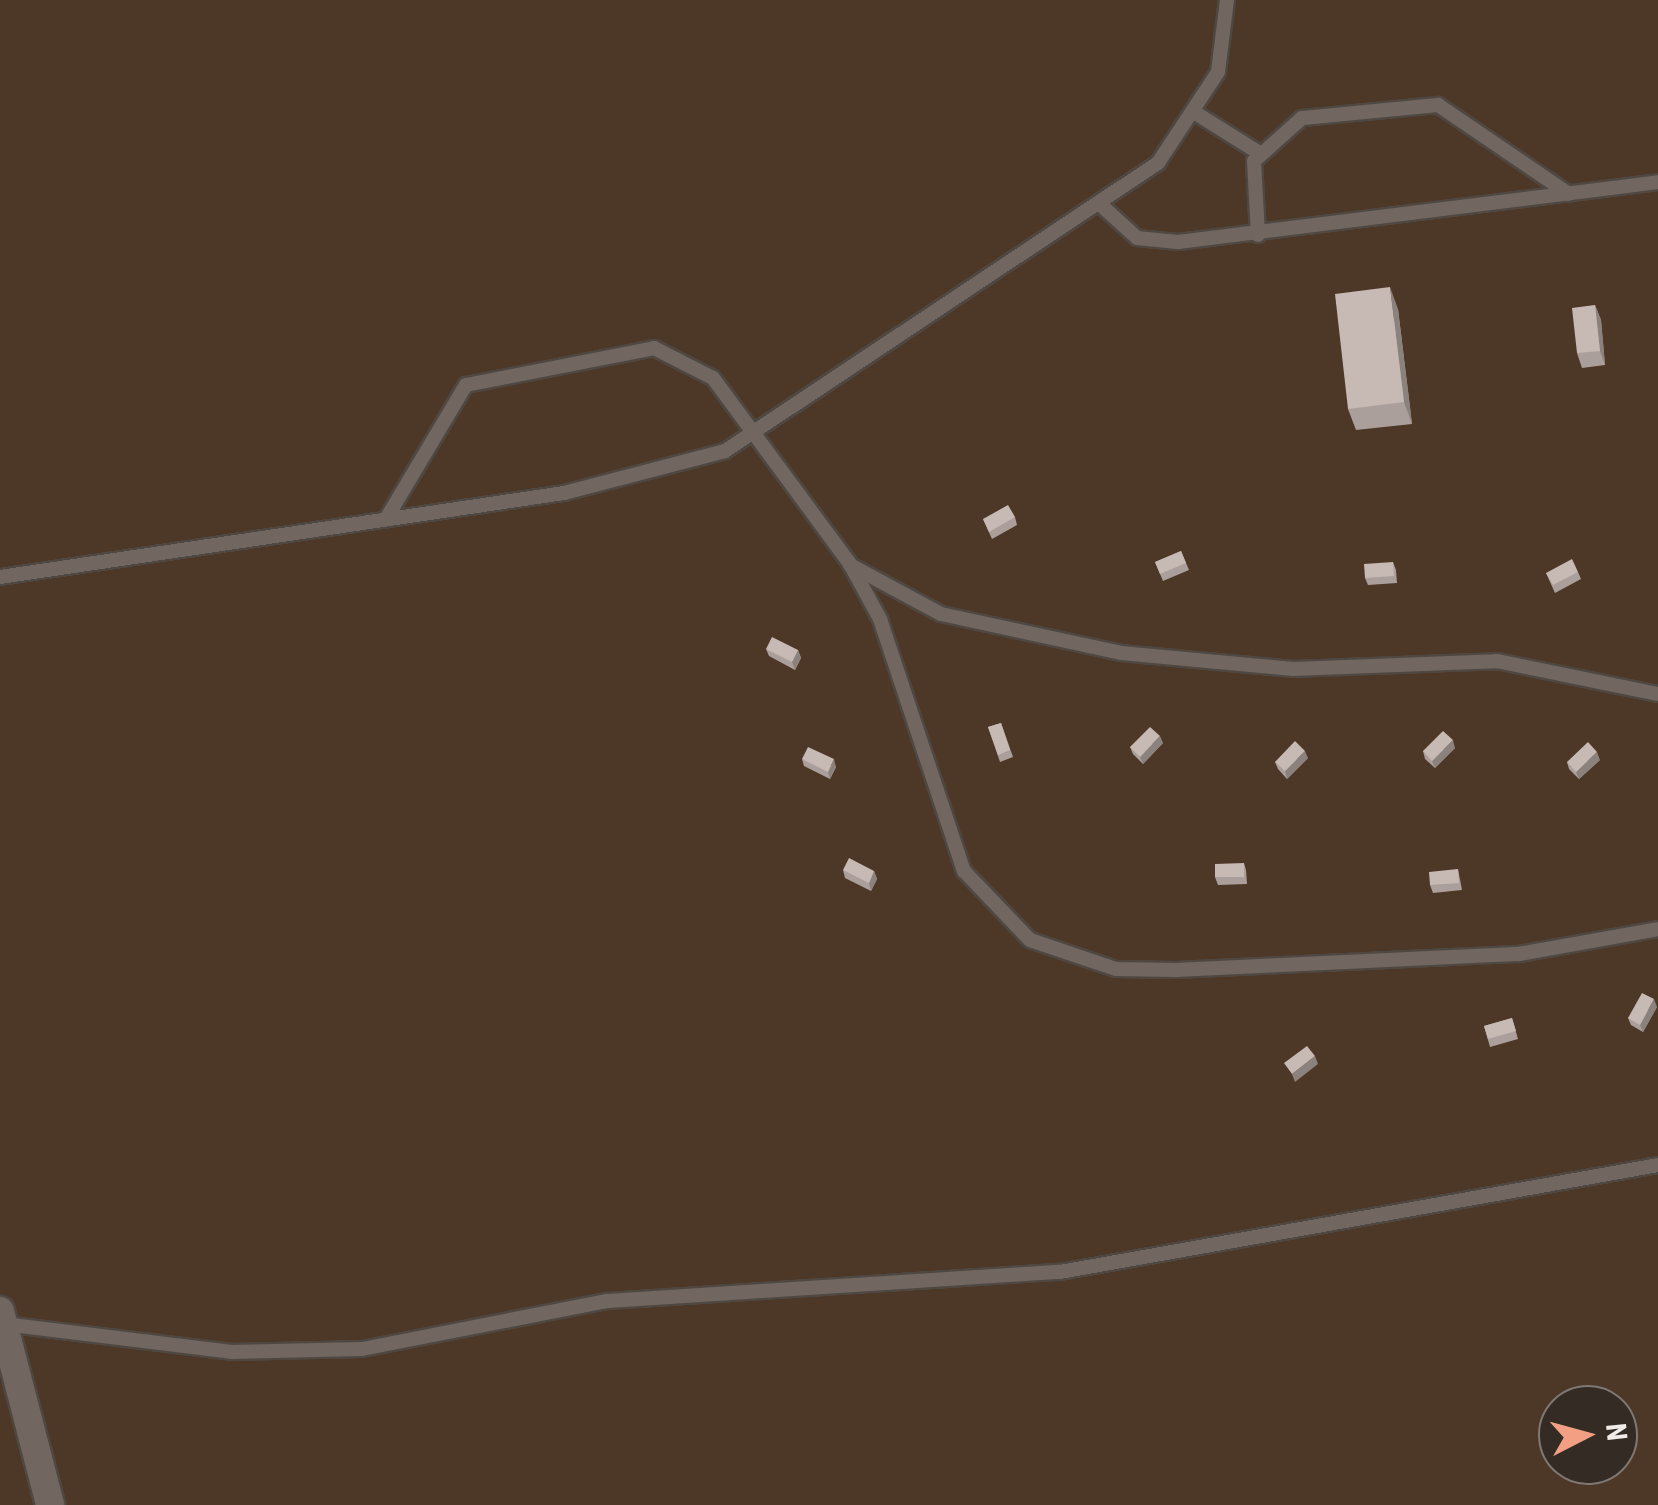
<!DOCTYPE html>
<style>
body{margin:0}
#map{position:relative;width:1658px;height:1505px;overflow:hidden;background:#342b25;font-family:"Roboto Condensed",sans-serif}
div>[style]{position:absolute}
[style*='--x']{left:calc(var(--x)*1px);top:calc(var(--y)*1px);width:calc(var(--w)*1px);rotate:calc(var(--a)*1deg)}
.green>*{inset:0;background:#4d3727}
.roads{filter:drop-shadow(2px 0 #4f4842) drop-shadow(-2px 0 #4f4842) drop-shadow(0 2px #4f4842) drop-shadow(0 -2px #4f4842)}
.lane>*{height:14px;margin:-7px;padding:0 7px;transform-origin:7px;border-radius:7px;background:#716760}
.street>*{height:28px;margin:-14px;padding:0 14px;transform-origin:14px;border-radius:14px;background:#716760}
.wall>*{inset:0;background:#ab9f9b}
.shaded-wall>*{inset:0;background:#8b827e}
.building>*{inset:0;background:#c7b9b4}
span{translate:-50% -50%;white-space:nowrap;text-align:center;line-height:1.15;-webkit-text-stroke:10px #342b25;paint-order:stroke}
.north{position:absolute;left:1538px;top:1385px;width:100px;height:100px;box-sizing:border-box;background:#342b25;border:2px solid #807873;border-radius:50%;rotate:84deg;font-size:28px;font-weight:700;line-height:40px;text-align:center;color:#f2ece8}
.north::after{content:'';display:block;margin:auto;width:35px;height:45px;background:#f39f83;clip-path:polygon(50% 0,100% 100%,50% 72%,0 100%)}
</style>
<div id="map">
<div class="green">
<div style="clip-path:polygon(evenodd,0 0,1658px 0,1658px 1505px,0 1505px,0 0,1558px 1405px,1618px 1405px,1618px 1465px,1558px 1465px,1558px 1405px)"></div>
</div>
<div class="roads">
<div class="lane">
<div style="--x:1197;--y:114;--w:75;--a:32"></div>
<div style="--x:1102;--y:206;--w:47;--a:42.4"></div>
<div style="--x:1137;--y:238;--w:41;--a:5.6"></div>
<div style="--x:1178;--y:242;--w:484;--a:-7.1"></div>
<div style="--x:1258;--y:235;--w:74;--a:-93.1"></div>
<div style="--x:1254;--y:161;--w:64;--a:-41.9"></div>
<div style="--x:1302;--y:118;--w:137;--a:-5.5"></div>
<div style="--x:1438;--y:105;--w:158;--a:34.2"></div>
<div style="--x:386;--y:519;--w:156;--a:-59.2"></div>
<div style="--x:466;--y:385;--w:192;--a:-11.1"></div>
<div style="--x:654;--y:348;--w:66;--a:27"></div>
<div style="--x:713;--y:378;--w:231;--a:53.6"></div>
<div style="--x:850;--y:564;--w:63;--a:61.4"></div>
<div style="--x:880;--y:619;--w:266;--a:71.6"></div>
<div style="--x:964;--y:871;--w:95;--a:46.3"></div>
<div style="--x:1030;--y:940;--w:91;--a:18.6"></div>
<div style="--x:1116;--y:969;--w:61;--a:0.9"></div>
<div style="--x:1177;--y:970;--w:342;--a:-2.7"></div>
<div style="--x:1519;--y:954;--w:141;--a:-10.2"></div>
<div style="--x:850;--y:565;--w:103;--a:28.3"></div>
<div style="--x:941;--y:614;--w:184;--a:12.2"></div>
<div style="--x:1121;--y:653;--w:173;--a:5.3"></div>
<div style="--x:1293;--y:669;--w:204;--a:-2.2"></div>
<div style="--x:1497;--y:661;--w:164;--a:11.6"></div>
<div style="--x:0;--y:577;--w:570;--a:-8.47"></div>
<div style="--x:564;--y:493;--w:166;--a:-14.6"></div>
<div style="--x:725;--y:451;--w:520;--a:-33.63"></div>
<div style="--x:1158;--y:163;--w:109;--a:-56.6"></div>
<div style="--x:1218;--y:72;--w:73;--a:-82.9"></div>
<div style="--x:4;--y:1324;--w:229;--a:7"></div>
<div style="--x:231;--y:1352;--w:131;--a:-1.3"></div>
<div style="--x:362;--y:1349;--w:250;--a:-11.1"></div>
<div style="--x:607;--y:1301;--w:454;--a:-3.7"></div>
<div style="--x:1060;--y:1272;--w:607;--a:-10.14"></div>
</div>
<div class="street">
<div style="--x:0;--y:1311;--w:200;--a:75.5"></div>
</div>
</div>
<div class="wall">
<div style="clip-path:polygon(1595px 305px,1601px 320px,1605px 365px,1582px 368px,1577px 353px)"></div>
<div style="clip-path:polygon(1398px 309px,1412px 424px,1356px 430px,1348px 409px)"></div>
<div style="clip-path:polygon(1015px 517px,1017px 525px,992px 539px,983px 519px)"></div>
<div style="clip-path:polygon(1181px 551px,1189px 570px,1163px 581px,1155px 562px)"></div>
<div style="clip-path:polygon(1393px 562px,1396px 570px,1397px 583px,1368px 585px,1365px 578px)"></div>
<div style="clip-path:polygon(1578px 572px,1581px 579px,1555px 593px,1546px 573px)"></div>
<div style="clip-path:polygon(766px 649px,798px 650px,801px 658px,795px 670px,769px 656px)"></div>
<div style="clip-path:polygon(1001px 723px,1013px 757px,1000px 762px,988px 727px)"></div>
<div style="clip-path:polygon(1163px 743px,1143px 764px,1133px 754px,1130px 747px)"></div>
<div style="clip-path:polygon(1455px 748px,1435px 768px,1425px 759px,1423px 751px)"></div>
<div style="clip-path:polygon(1308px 758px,1287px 779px,1278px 769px,1275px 762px)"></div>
<div style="clip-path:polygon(802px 759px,836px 767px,830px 779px,804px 766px)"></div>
<div style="clip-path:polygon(1600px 760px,1579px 779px,1569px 769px,1567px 762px)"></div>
<div style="clip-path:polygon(1244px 863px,1246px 870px,1247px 884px,1218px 885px,1215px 877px)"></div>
<div style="clip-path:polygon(1458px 869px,1462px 890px,1433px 893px,1430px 885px)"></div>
<div style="clip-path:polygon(843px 870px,874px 871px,877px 879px,871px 891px,845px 878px)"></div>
<div style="clip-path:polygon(1657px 1007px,1643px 1032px,1631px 1025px,1628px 1018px)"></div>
<div style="clip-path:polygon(1512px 1018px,1518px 1039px,1490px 1047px,1484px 1026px)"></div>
</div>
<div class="shaded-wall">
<div style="clip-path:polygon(1390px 287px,1398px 309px,1412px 424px,1404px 402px)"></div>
<div style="clip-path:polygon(1595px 305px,1601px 320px,1605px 365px,1600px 351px)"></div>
<div style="clip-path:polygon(798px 650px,801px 658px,795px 670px,792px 662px)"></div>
<div style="clip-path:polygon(1160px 736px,1163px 743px,1143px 764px,1140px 757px)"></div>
<div style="clip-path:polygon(1453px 740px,1455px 748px,1435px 768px,1432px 761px)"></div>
<div style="clip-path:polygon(1305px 751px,1308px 758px,1287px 779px,1285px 771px)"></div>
<div style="clip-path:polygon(1597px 752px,1600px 760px,1579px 779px,1576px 772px)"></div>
<div style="clip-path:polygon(834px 759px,836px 767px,830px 779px,828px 772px)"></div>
<div style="clip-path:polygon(874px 871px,877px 879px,871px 891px,869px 883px)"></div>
<div style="clip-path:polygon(1654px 999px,1657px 1007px,1643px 1032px,1640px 1025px)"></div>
<div style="clip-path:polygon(1315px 1056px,1318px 1064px,1295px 1082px,1292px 1074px)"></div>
</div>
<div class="building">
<div style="clip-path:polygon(1390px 287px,1404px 402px,1348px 409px,1335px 294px)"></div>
<div style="clip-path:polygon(1595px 305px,1600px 351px,1577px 353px,1572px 308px)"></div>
<div style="clip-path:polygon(1008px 505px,1015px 517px,989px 532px,983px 519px)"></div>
<div style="clip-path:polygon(1181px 551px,1186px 563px,1160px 574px,1155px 562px)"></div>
<div style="clip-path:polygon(1572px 559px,1578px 572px,1553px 585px,1546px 573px)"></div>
<div style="clip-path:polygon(1393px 562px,1394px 576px,1365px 578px,1364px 564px)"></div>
<div style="clip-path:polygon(772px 637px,798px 650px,792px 662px,766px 649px)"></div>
<div style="clip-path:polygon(1001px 723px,1010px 750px,998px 755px,988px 727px)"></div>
<div style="clip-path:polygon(1150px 727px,1160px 736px,1140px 757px,1130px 747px)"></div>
<div style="clip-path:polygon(1443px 731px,1453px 740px,1432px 761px,1423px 751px)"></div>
<div style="clip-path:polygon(1295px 741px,1305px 751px,1285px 771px,1275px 762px)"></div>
<div style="clip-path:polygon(1588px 742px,1597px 752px,1576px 772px,1567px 762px)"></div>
<div style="clip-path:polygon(808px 747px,834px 759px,828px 772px,802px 759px)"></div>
<div style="clip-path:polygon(849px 858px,874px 871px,869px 883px,843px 870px)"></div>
<div style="clip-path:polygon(1244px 863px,1244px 877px,1215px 877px,1215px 864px)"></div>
<div style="clip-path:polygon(1458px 869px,1459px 883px,1430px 885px,1429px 872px)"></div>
<div style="clip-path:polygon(1642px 993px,1654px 999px,1640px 1025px,1628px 1018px)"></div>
<div style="clip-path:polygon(1512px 1018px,1516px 1031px,1488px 1039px,1484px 1026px)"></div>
<div style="clip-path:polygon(1307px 1046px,1315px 1056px,1292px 1074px,1284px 1063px)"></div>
</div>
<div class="north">N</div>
</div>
